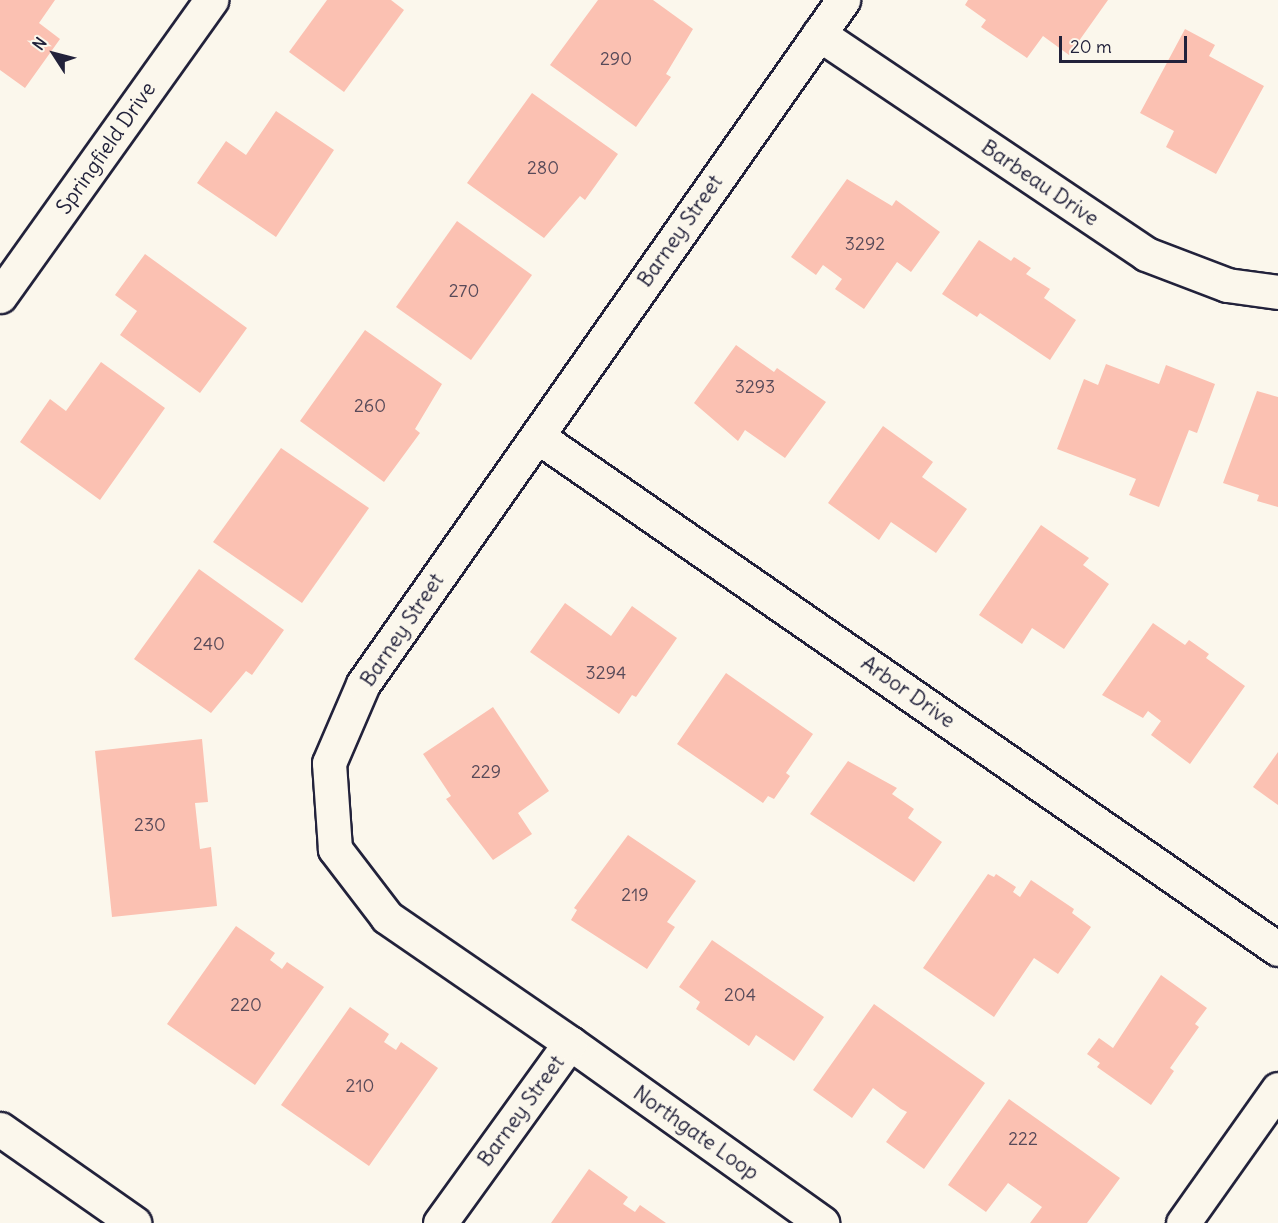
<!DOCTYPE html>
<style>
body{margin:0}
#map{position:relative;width:1278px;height:1223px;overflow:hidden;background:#fbf7ec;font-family:Delius,sans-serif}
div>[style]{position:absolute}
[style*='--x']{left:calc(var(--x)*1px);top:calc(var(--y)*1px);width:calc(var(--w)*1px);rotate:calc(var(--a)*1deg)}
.building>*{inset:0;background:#fbc1b2}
.roads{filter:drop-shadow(2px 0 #22223b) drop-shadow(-2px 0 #22223b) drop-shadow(0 2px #22223b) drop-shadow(0 -2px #22223b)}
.minor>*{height:33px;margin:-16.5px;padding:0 16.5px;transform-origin:16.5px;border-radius:16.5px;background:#fbf7ec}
.secondary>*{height:33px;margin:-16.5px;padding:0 16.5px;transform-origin:16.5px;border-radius:16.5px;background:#fbf7ec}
span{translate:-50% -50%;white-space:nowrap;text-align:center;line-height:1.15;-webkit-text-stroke:6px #fbf7ec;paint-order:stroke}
.number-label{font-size:18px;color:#584a59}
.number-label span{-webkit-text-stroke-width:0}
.street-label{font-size:21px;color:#22223b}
.north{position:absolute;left:24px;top:24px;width:60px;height:60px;-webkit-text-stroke:4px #fbf7ec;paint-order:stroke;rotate:306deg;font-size:16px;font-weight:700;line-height:24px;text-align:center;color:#22223b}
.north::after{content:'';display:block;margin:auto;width:21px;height:27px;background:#22223b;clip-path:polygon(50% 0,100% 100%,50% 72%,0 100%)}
.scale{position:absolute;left:1059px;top:36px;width:128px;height:27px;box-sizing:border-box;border:3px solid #22223b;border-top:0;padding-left:8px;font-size:18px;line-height:21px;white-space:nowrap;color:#22223b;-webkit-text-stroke:4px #fbf7ec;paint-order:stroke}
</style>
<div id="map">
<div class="building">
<div style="clip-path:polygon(0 0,55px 0,39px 23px,60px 39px,25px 88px,0 70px)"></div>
<div style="clip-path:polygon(327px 0,391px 0,404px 10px,344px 92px,289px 52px)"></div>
<div style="clip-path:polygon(598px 0,653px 0,693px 29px,666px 74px,671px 77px,636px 127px,550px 65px)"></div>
<div style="clip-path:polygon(968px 0,1108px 0,1069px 55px,1043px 36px,1027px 58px,981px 27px,986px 20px,965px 5px)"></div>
<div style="clip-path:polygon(1185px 29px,1215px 45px,1209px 56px,1264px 86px,1216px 174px,1166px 147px,1174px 131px,1140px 113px)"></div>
<div style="clip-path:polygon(532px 93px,618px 154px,585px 200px,580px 196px,544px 238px,467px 183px)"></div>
<div style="clip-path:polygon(276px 111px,334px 150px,276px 237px,197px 183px,226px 141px,246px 155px)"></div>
<div style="clip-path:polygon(847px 179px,892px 206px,896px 200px,940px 232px,911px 272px,897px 262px,864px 309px,835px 289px,842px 279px,823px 265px,816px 275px,791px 257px)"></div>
<div style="clip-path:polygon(457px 221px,532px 275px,471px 360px,396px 307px)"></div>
<div style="clip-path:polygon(979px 240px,1011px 261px,1014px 257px,1031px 268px,1026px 274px,1050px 289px,1044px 298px,1076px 320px,1050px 360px,980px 313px,977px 317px,942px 294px)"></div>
<div style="clip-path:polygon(145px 254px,247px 328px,200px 393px,120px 335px,137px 311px,115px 295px)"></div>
<div style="clip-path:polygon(365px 330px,442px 384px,415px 429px,420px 433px,384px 482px,300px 421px)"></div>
<div style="clip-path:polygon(736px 345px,774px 372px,777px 368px,826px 402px,785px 458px,745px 430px,738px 441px,694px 403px)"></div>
<div style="clip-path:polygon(101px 362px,165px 408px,100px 500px,20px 442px,50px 399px,66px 411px)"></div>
<div style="clip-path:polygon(1106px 364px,1159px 384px,1166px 365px,1215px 384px,1197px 433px,1189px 430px,1159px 507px,1129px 495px,1136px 479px,1057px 449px,1084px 379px,1098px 385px)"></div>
<div style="clip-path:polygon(1257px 391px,1278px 397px,1278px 507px,1257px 501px,1259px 495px,1223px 483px)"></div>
<div style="clip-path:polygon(883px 426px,933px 462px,922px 477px,967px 509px,936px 553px,891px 522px,879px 540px,828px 503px)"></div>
<div style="clip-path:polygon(281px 448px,369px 508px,302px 603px,213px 542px)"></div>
<div style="clip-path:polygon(1041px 525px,1089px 558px,1083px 565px,1109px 584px,1064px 649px,1032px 628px,1022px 644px,979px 615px)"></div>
<div style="clip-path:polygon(199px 569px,284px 630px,252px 675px,246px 671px,211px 713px,134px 659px)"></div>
<div style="clip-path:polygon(565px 603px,611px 636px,632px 606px,677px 638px,636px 697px,632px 695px,619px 714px,530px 652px)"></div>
<div style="clip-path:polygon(1153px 623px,1185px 645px,1189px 640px,1209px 654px,1206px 658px,1245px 686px,1190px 764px,1151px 735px,1161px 721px,1148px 711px,1143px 718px,1102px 695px)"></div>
<div style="clip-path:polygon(726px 673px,813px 734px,786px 773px,790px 776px,774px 799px,768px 796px,763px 803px,677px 744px)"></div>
<div style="clip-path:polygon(493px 707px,549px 791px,518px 813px,532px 834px,493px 860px,446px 799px,451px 796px,423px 754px)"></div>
<div style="clip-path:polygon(202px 739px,208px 802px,195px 803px,200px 849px,211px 847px,217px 906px,112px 917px,95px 751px)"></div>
<div style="clip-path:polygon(1278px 752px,1278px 805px,1253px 787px)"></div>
<div style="clip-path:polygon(848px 761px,897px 788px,892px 794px,914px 809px,908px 818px,942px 842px,914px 882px,810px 814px)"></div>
<div style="clip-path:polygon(628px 835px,696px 881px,667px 922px,675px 927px,647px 969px,571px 920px,577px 910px,574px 908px)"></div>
<div style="clip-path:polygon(988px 874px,994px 877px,996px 874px,1016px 887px,1013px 892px,1020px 897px,1031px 880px,1074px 909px,1072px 913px,1091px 927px,1058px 974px,1034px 958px,994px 1017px,923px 968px)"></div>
<div style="clip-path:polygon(236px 926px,275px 953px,270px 960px,282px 969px,287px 962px,324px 987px,255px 1085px,167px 1024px)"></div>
<div style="clip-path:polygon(712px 940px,824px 1017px,794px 1061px,756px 1035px,749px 1046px,696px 1009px,700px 1002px,679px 987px)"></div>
<div style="clip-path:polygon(1161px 975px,1207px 1008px,1195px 1024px,1199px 1027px,1170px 1068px,1174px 1071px,1151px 1105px,1097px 1067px,1100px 1063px,1087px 1054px,1099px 1038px,1113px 1048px)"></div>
<div style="clip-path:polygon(874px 1004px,985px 1083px,924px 1169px,886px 1142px,907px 1112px,901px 1109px,873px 1088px,852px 1118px,813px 1090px)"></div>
<div style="clip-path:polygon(350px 1007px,389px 1034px,384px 1042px,396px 1050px,401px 1042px,438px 1068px,369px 1166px,281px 1105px)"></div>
<div style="clip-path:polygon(1009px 1099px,1120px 1178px,1087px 1223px,1030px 1223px,1042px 1207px,1008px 1183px,986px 1212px,948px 1185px)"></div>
<div style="clip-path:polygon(589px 1169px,628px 1197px,623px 1204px,635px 1212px,640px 1205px,666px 1223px,551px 1223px)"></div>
</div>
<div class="roads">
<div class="minor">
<div style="--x:819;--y:34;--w:394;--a:33.9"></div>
<div style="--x:1146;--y:254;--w:87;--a:20.9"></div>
<div style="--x:1227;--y:285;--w:51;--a:7.8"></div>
<div style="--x:0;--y:296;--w:364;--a:-54.5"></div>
<div style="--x:537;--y:436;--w:901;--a:34.7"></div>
<div style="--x:570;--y:1043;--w:310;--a:35.5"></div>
<div style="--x:440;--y:1223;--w:222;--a:-54.2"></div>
<div style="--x:570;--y:1043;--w:222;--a:-145.5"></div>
<div style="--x:387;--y:917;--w:86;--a:-127.4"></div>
<div style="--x:335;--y:849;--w:86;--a:-94"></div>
<div style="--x:329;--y:763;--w:86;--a:-66.7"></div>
<div style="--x:363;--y:684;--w:836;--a:-54.94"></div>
<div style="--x:1183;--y:1223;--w:164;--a:-54.7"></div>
</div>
<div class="secondary">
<div style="--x:0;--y:1129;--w:164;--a:35"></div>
</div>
</div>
<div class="number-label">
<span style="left:616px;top:59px">290</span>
<span style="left:543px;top:168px">280</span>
<span style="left:865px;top:244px">3292</span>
<span style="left:464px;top:291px">270</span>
<span style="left:755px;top:387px">3293</span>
<span style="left:370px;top:406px">260</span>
<span style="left:209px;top:644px">240</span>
<span style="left:606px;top:673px">3294</span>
<span style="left:486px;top:772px">229</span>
<span style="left:150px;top:825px">230</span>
<span style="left:635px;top:895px">219</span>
<span style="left:740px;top:995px">204</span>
<span style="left:246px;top:1005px">220</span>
<span style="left:360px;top:1086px">210</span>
<span style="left:1023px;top:1139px">222</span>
</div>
<div class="street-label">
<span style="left:106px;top:148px;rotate:-55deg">Springfield Drive</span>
<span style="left:1040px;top:183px;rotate:34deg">Barbeau Drive</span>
<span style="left:680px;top:231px;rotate:-55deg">Barney Street</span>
<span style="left:402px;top:630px;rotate:-56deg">Barney Street</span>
<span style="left:908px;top:692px;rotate:35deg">Arbor Drive</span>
<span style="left:521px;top:1111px;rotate:-54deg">Barney Street</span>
<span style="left:696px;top:1133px;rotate:35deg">Northgate Loop</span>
</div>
<div class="north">N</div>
<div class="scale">20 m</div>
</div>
